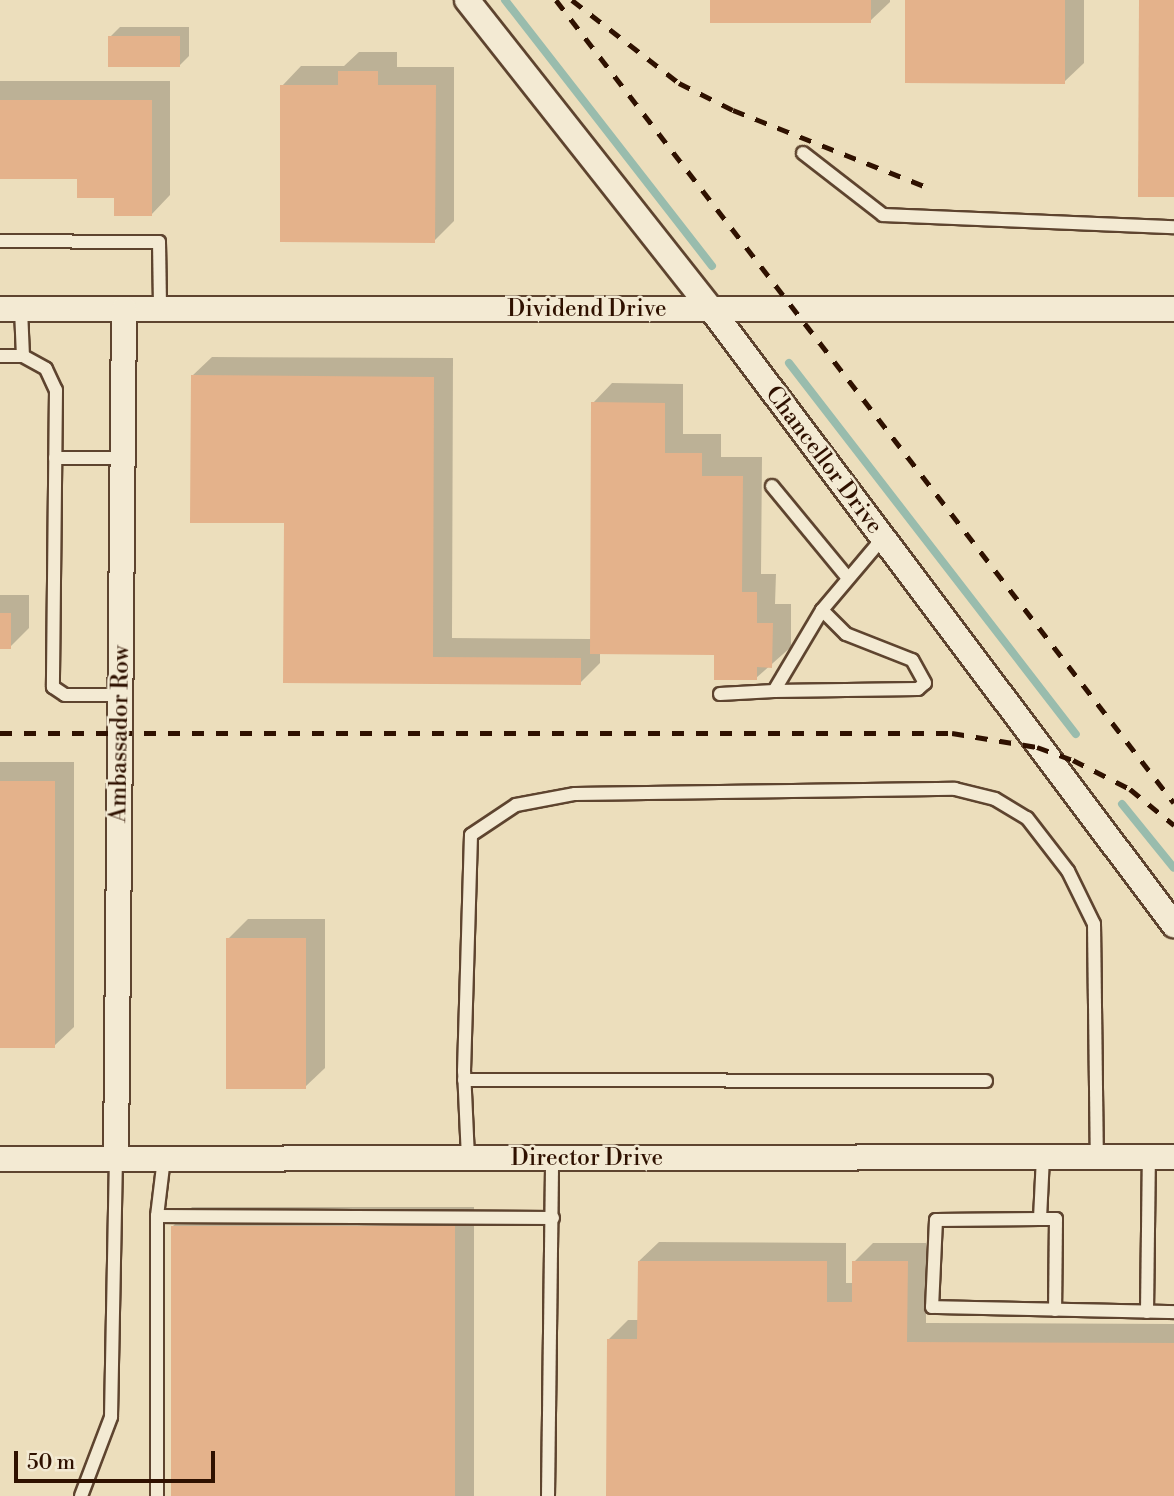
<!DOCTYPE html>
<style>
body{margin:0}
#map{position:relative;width:1174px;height:1496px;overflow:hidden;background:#ecdebc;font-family:"Libre Bodoni",serif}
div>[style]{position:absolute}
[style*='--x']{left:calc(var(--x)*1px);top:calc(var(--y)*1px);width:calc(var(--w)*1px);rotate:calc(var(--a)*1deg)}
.shadow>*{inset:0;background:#0003}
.stream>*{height:8px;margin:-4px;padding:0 4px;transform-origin:4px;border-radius:4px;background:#99bcad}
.building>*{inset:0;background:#e4b28b}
.roads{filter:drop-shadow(2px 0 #5e442f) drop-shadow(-2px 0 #5e442f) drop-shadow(0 2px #5e442f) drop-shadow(0 -2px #5e442f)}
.service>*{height:12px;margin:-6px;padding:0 6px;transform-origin:6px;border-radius:6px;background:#f3ead3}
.minor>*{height:24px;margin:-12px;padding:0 12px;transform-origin:12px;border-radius:12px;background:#f3ead3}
.rail>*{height:5px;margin-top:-2.5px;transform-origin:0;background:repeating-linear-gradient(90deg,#2f1100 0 12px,transparent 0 24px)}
span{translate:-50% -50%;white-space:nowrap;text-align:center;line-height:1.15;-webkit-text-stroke:5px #f3ead3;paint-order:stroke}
.street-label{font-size:23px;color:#2f1100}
.scale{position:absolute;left:14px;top:1451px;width:201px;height:32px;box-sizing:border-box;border:4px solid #2f1100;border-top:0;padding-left:9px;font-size:21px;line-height:24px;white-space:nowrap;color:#2f1100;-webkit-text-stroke:5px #f3ead3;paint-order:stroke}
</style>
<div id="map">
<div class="shadow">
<div style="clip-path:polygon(712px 0,890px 0,890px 2px,870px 21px)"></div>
<div style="clip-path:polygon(907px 0,1084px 0,1084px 63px,1064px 82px)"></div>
<div style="clip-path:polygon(120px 27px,189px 27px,189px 56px,179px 66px,110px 37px)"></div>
<div style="clip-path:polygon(359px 52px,397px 52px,397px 67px,454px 67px,454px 221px,434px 241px,282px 86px,301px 66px,344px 66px)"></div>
<div style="clip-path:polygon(0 81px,170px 81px,170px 195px,151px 215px,79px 178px,0 178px)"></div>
<div style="clip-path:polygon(212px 357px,453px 358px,452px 638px,591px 639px,593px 403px,612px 383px,683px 384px,683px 434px,721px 434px,721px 457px,762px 457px,761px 574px,776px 574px,775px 604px,791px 604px,791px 647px,756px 678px,716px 653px,600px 653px,600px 663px,580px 683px,285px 681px,286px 522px,192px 376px)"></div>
<div style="clip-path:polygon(0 595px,29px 595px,29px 628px,10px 647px,0 647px)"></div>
<div style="clip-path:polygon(0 762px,74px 762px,74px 1027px,54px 1046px,0 1046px)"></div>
<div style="clip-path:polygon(248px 919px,325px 919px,325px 1068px,305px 1087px,228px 939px)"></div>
<div style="clip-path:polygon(192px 1207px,474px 1207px,474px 1496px,173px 1496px,173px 1226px)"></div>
<div style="clip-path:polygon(659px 1242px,846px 1243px,846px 1283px,854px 1283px,854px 1262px,873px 1243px,926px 1243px,926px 1323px,1174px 1324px,1174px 1496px,608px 1496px,609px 1339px,628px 1320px,639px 1320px,639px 1261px)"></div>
</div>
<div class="stream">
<div style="--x:505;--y:0;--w:337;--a:52.1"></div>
<div style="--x:789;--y:363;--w:469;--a:52.3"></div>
<div style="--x:1122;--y:804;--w:82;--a:50.9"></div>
</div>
<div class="building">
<div style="clip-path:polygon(710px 0,871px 0,871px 23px,710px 23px)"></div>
<div style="clip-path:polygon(905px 0,1065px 0,1065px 84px,905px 83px)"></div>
<div style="clip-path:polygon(1139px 0,1174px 0,1174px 197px,1138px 197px)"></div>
<div style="clip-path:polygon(108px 36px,180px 36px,180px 67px,108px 67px)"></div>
<div style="clip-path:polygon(338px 71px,378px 71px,378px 85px,436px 85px,435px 243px,280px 242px,280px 85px,338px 85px)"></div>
<div style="clip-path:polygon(0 100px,152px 100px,152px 216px,114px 216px,114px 198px,77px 198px,77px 179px,0 179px)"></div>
<div style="clip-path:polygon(191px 375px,434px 377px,433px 657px,581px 658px,581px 685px,283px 683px,284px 523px,190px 523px)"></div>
<div style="clip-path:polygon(591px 402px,665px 403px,665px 453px,702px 453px,702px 476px,743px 476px,742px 592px,757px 592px,757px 623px,773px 623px,772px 668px,757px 667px,757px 680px,714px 680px,714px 655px,590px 654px)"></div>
<div style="clip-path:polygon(0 613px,11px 613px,11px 649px,0 649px)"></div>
<div style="clip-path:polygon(0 781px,55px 781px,55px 1048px,0 1048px)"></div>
<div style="clip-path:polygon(226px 938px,306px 938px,306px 1089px,226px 1089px)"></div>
<div style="clip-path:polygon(171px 1226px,455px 1226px,455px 1496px,171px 1496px)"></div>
<div style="clip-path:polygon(638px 1261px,827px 1261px,827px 1302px,852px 1302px,852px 1261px,908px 1261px,907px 1342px,1174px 1343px,1174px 1496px,606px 1496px,607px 1339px,637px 1339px)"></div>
</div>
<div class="roads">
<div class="service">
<div style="--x:803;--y:153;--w:101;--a:37.8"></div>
<div style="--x:883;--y:215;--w:291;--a:2.4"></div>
<div style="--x:0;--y:241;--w:159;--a:0.4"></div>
<div style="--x:159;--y:242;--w:67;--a:89.1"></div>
<div style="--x:21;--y:309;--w:47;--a:87.6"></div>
<div style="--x:0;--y:356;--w:23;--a:0"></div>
<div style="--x:23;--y:356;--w:26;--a:29"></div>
<div style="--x:46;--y:369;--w:23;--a:65"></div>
<div style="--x:56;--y:390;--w:297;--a:90.6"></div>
<div style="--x:53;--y:687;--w:14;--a:34"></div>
<div style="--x:65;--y:695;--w:56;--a:0"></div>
<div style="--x:55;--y:458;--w:68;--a:0"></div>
<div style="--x:772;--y:486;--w:118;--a:50.5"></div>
<div style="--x:774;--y:691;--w:144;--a:-0.8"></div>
<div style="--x:918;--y:689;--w:9;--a:-41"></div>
<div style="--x:925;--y:683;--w:26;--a:-119"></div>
<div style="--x:912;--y:660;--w:71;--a:-158.5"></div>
<div style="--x:846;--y:634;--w:34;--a:-135"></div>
<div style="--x:720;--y:694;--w:54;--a:-3.2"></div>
<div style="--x:774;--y:691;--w:94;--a:-59.3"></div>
<div style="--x:822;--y:610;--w:93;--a:-49.8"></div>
<div style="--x:464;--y:1080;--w:522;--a:0.11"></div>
<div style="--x:1043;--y:1157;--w:62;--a:92.8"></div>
<div style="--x:1040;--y:1219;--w:104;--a:179.4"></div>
<div style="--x:936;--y:1220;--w:87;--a:92.6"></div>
<div style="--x:932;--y:1307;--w:242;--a:1.2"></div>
<div style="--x:468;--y:1158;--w:87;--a:-92.6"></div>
<div style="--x:464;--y:1071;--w:236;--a:-88.3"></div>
<div style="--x:471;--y:835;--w:54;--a:-33.7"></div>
<div style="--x:516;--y:805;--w:60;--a:-10.6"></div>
<div style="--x:575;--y:794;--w:380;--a:-0.8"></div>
<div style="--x:955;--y:789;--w:41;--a:14"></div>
<div style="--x:995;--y:799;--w:37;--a:31"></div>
<div style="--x:1027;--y:818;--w:67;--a:52.3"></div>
<div style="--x:1068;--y:871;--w:59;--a:63.9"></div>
<div style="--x:1094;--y:924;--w:233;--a:89.3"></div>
<div style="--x:157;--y:1216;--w:396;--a:0.3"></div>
<div style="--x:1040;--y:1219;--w:16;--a:0"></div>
<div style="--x:1056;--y:1219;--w:91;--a:90.6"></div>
<div style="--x:1147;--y:1312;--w:155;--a:-89.3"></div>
<div style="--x:81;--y:1496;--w:85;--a:-69.2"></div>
<div style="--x:111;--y:1417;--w:259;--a:-88.9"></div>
<div style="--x:157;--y:1496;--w:280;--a:-90"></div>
<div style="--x:157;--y:1216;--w:58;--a:-83.1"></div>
<div style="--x:548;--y:1496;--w:338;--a:-89.3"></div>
</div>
<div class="minor">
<div style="--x:467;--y:0;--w:394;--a:51.7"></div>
<div style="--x:711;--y:309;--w:771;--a:53.07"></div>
<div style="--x:0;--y:309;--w:1174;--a:0"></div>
<div style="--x:116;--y:1158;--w:849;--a:-89.46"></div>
<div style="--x:0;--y:1159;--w:1174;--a:-0.1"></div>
</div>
</div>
<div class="rail">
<div style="--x:556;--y:0;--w:1013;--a:52.42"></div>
<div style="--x:572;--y:0;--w:135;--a:37.8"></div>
<div style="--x:679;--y:83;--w:60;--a:26.6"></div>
<div style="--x:733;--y:110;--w:206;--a:21.7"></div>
<div style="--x:0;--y:733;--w:952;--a:0"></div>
<div style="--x:952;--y:733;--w:86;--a:9.4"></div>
<div style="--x:1037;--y:747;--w:38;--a:20"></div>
<div style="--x:1073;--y:760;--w:64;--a:27"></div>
<div style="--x:1130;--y:789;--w:57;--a:39.3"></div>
</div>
<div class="street-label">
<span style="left:587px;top:309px">Dividend Drive</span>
<span style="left:824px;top:460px;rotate:53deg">Chancellor Drive</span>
<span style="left:120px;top:734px;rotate:-89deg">Ambassador Row</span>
<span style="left:587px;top:1158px">Director Drive</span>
</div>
<div class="scale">50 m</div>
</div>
